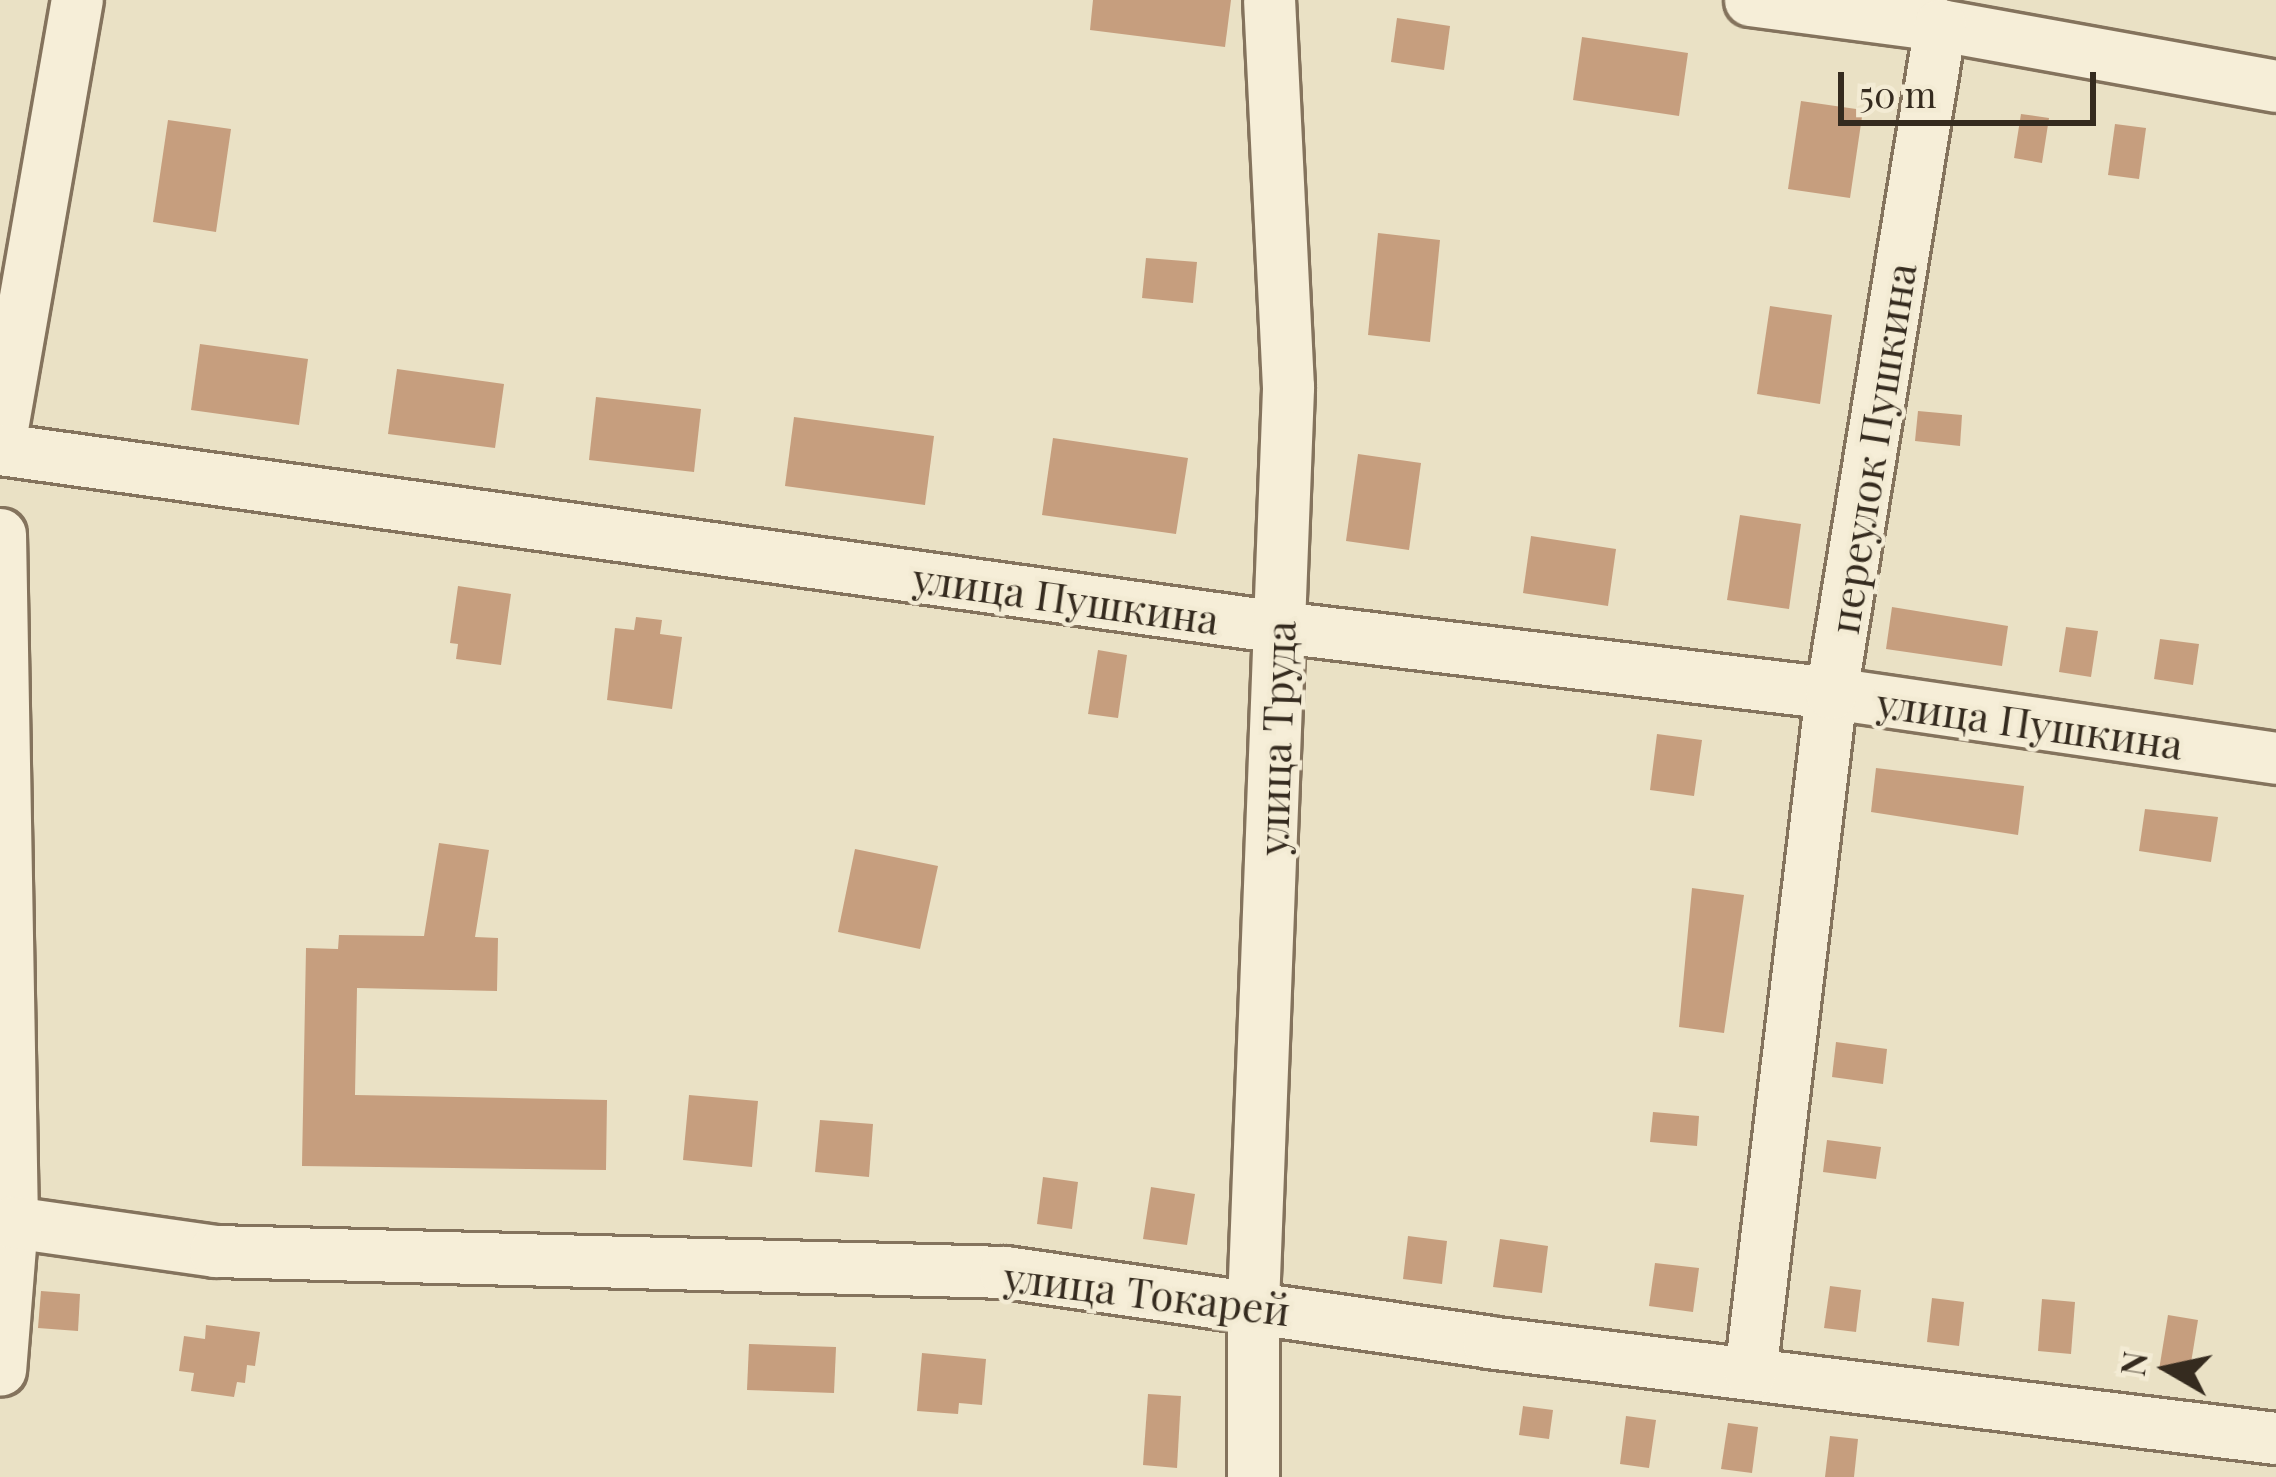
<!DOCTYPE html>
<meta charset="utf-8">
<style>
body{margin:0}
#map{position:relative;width:2276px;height:1477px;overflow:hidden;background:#eae1c5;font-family:"Playfair Display",serif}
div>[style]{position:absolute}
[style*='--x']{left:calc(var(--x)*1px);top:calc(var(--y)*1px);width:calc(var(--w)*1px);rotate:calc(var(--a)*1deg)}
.building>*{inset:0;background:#c69e7e}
.roads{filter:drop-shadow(3px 0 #84735d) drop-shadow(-3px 0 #84735d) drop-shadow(0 3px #84735d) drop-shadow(0 -3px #84735d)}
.minor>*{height:51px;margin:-25.5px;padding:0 25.5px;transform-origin:25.5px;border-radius:25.5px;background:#f6eed8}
span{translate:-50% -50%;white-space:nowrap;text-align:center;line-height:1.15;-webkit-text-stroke:9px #f3ebd4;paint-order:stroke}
.street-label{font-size:42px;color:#352b1f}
.north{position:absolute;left:2108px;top:1309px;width:120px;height:120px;-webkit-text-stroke:9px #f3ebd4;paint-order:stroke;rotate:279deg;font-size:33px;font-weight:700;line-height:48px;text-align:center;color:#352b1f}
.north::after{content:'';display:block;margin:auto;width:42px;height:54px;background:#352b1f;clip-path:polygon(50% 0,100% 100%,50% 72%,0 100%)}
.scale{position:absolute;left:1838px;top:72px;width:258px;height:54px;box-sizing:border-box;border:6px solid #352b1f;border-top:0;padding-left:15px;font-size:36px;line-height:42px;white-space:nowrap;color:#352b1f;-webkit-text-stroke:9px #f3ebd4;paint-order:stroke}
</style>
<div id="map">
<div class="building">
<div style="clip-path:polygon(1093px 0,1231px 0,1225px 47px,1090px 30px)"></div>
<div style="clip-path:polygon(1397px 18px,1450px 26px,1444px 70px,1391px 62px)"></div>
<div style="clip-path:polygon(1582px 37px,1688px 53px,1679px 116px,1573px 100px)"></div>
<div style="clip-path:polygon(1801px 101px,1863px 110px,1850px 198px,1788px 189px)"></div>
<div style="clip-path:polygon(2021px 114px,2049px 118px,2042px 163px,2014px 158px)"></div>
<div style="clip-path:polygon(168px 120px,231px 129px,216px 232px,153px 222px)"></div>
<div style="clip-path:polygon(2115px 124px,2146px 128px,2139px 179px,2108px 175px)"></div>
<div style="clip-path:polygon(1378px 233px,1440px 240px,1430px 342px,1368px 335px)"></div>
<div style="clip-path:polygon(1146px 258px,1197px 262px,1193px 303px,1142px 298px)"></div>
<div style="clip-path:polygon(1770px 306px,1832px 315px,1820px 404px,1757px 394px)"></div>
<div style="clip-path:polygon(200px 344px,308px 359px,299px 425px,191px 410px)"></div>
<div style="clip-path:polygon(397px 369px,504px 384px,495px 448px,388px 434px)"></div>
<div style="clip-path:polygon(596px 397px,701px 409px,694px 472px,589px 460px)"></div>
<div style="clip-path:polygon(1918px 411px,1962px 415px,1960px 446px,1915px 441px)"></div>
<div style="clip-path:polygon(794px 417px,934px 436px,925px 505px,785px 486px)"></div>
<div style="clip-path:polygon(1053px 438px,1188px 458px,1176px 534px,1042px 515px)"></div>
<div style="clip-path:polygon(1358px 454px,1421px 463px,1409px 550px,1346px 541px)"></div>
<div style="clip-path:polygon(1740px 515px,1801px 524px,1789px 609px,1727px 600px)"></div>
<div style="clip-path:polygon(1531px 536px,1616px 549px,1608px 606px,1523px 593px)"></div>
<div style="clip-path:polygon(458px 586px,511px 594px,501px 665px,456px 659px,458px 644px,450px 643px)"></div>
<div style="clip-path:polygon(1892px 607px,2008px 626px,2002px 666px,1886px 649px)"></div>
<div style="clip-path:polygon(636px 617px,662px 620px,660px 634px,682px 637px,672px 709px,607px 700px,615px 628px,634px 630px)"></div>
<div style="clip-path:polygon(2066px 627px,2098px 631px,2091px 677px,2059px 672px)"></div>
<div style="clip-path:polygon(2160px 639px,2199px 644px,2193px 685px,2154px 679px)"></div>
<div style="clip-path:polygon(1098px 650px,1127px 655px,1118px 718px,1088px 714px)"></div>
<div style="clip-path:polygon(1657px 734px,1702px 740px,1694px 796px,1650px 790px)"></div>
<div style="clip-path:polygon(1876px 768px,2024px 786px,2018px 835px,1871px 812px)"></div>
<div style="clip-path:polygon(2145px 809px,2218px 817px,2211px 862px,2139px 851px)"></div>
<div style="clip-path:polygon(439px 843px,489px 850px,475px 937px,498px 938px,497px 991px,357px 988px,355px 1095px,607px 1100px,606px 1170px,302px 1166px,306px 948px,338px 949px,339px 935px,424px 936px)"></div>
<div style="clip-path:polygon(855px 849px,938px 866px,920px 949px,838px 932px)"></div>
<div style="clip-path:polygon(1692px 888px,1744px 895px,1724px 1033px,1679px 1027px)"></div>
<div style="clip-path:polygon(1836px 1042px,1887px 1049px,1883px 1084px,1832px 1077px)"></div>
<div style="clip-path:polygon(689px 1095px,758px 1101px,752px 1167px,683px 1160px)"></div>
<div style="clip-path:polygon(1653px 1112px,1699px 1116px,1697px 1146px,1650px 1142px)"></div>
<div style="clip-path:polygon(820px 1120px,873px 1124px,869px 1177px,815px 1172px)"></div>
<div style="clip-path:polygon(1827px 1140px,1881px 1147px,1876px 1179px,1823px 1172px)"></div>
<div style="clip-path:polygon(1043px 1177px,1078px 1182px,1072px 1229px,1037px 1224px)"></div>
<div style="clip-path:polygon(1151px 1187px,1195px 1194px,1187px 1245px,1143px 1239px)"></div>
<div style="clip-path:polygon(1408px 1236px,1447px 1241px,1442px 1284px,1403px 1279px)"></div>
<div style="clip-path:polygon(1500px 1239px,1548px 1246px,1542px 1293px,1493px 1287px)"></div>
<div style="clip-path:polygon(1655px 1263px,1699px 1268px,1693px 1312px,1649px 1306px)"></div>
<div style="clip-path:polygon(1830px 1286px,1861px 1290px,1856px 1332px,1824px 1328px)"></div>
<div style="clip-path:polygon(41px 1291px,80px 1294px,78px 1331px,38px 1328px)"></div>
<div style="clip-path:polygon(1932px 1298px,1964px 1302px,1959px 1346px,1927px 1342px)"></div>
<div style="clip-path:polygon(2042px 1299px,2075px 1302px,2071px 1354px,2038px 1351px)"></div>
<div style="clip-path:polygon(2168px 1315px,2198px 1320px,2189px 1375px,2159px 1370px)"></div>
<div style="clip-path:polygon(206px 1325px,260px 1332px,255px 1366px,247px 1365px,245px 1383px,237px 1382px,234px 1397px,191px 1391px,194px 1373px,179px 1371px,184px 1336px,205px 1339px)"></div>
<div style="clip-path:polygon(749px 1344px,836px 1347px,834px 1393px,747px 1390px)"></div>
<div style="clip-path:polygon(922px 1353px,986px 1359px,982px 1405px,959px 1403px,958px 1414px,917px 1411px)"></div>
<div style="clip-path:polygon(1148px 1394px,1181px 1396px,1177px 1468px,1143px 1465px)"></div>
<div style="clip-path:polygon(1523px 1406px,1553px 1410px,1549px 1439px,1519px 1435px)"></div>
<div style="clip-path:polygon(1626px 1416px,1656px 1420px,1649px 1468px,1620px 1464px)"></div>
<div style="clip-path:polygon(1728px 1423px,1758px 1427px,1752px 1473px,1721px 1469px)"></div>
<div style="clip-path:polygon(1830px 1436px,1858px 1439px,1854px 1477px,1825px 1477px)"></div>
</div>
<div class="roads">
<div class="minor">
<div style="--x:1750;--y:0;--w:192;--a:7.5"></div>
<div style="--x:1940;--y:25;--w:341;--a:10.3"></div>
<div style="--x:0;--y:440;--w:447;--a:-80.1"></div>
<div style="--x:0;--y:449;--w:1292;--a:7.92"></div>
<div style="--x:1280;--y:627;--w:555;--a:6.83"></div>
<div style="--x:1831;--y:693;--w:450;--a:8.3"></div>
<div style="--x:0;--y:534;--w:688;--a:89"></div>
<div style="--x:12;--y:1222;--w:148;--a:94.6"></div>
<div style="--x:12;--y:1222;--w:205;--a:8.1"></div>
<div style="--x:215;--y:1251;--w:790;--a:1.52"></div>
<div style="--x:1005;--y:1272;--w:488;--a:8.2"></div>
<div style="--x:1488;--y:1342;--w:794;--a:6.95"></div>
<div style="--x:1750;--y:1373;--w:685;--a:-83.21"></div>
<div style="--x:1831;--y:693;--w:677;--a:-80.73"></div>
<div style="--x:1253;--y:1477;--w:173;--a:-90"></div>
<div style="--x:1253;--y:1304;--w:918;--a:-87.81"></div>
<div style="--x:1288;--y:387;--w:387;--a:-92.8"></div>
</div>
</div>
<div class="street-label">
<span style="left:1871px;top:448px;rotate:-81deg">переулок Пушкина</span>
<span style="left:1066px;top:597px;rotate:8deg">улица Пушкина</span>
<span style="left:2030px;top:722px;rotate:8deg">улица Пушкина</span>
<span style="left:1275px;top:738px;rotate:-88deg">улица Труда</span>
<span style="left:1147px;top:1292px;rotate:7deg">улица Токарей</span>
</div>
<div class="north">N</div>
<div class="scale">50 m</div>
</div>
